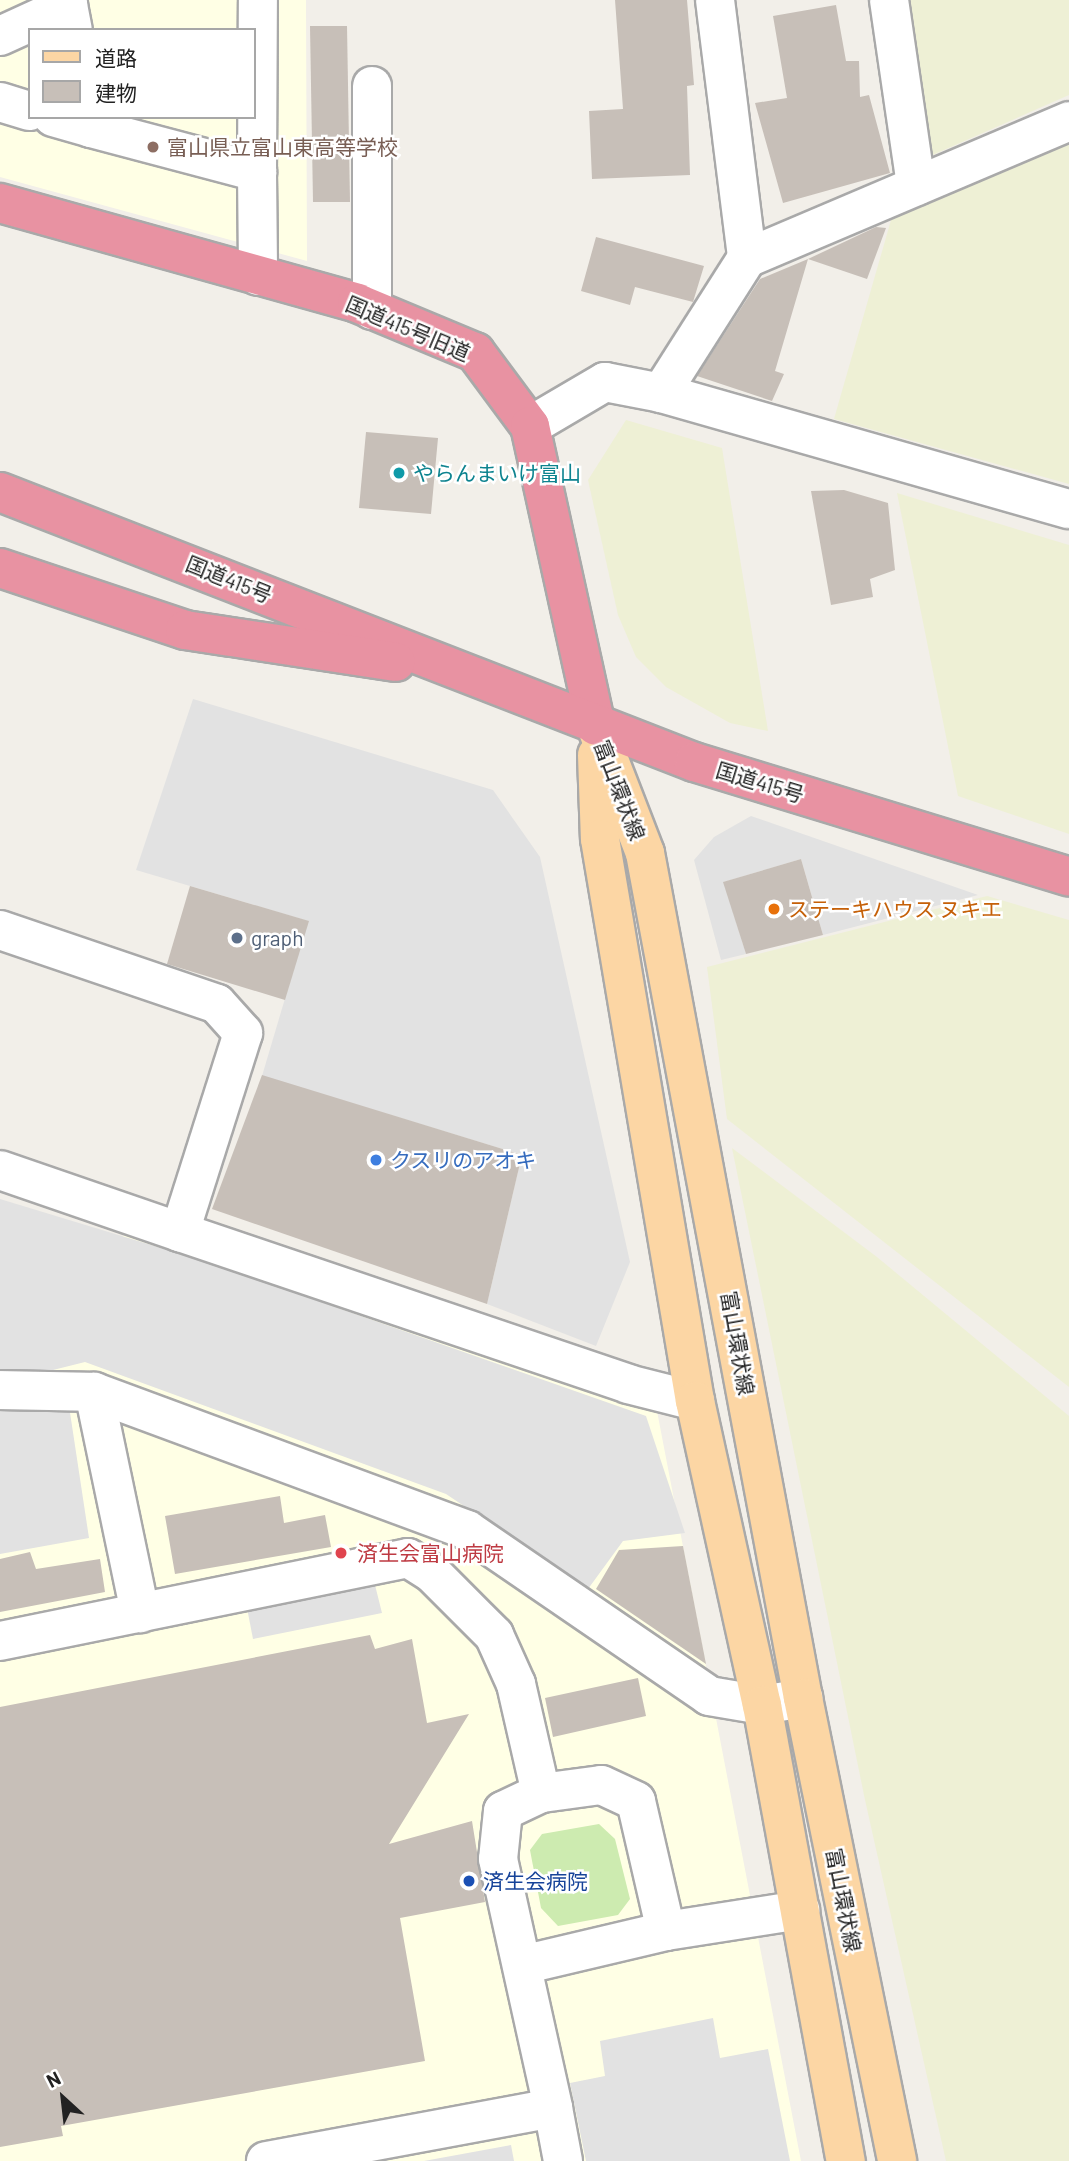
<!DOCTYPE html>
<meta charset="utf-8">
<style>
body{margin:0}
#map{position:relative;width:1069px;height:2161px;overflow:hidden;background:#f2efe9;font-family:Barlow,"Noto Sans JP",sans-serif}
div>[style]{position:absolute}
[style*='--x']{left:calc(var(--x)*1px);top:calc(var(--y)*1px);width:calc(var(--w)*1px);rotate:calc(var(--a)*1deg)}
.education>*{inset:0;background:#ffffe5}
.farmland>*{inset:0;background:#eef0d5}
.grass>*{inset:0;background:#cdebb0}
.parking>*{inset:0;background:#e2e2e2}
.building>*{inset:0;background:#c7bfb8}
.roads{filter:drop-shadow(2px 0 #a9a9a9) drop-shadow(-2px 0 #a9a9a9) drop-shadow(0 2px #a9a9a9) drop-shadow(0 -2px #a9a9a9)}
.minor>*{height:38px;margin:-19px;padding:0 19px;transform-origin:19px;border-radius:19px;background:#fff}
.major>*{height:38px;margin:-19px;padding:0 19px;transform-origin:19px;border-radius:19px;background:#fcd6a4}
.highway>*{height:38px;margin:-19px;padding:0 19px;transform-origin:19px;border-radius:19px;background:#e892a2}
.dots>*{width:19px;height:19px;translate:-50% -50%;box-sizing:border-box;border:4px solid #fff;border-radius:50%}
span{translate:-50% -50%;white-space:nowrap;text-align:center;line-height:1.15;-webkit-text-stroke:5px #fff;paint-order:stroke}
.education-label{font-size:21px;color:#785e54}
.left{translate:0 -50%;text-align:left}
.street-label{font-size:21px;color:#222}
.culture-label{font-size:21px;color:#0d838f}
.food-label{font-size:21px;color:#c56008}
.service-label{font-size:21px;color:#4e5e75}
.shop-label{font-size:21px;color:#366cbe}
.health-label{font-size:21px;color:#be3a42}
.transit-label{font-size:21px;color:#164399}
.legend{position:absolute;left:28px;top:28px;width:228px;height:91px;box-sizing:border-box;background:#fff;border:2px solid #a7a7a7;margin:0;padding:9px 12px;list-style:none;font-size:21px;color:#222}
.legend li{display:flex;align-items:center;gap:14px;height:35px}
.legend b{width:35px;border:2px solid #a7a7a7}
.north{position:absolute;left:28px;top:2063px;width:70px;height:70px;-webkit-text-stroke:5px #fff;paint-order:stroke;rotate:333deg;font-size:19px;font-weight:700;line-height:28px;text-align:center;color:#222}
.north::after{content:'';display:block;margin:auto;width:24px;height:32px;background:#222;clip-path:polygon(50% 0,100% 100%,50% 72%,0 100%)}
</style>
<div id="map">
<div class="education">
<div style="clip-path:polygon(evenodd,0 0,306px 0,307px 261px,0 177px,0 0,30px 30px,254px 30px,254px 117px,30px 117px,30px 30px)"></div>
<div style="clip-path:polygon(129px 1228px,657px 1411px,801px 2161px,0 2161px,0 1369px,69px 1311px)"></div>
</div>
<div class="farmland">
<div style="clip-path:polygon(908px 0,1069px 0,1069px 95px,928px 157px)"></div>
<div style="clip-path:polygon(1069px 144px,1069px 484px,834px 419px,891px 220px)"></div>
<div style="clip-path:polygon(626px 420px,722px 448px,768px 731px,730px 723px,666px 687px,636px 657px,618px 615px,588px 480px)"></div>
<div style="clip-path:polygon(897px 493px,1069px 545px,1069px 834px,958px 796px)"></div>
<div style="clip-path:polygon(987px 896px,1069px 920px,1069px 1387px,727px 1119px,707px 967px)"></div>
<div style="clip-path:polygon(732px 1148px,877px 1257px,1069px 1416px,1069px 2161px,946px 2161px,865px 1800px)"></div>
</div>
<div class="grass">
<div style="clip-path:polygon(599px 1824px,615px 1839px,630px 1899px,618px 1915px,558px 1926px,541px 1908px,530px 1850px,542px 1834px)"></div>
</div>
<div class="parking">
<div style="clip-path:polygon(193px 699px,493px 790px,540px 857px,630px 1262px,596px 1346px,487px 1304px,522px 1155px,262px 1076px,308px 921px,136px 870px)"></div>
<div style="clip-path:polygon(751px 816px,978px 895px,823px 935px,801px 859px,724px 882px,746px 954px,721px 960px,694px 860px,714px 837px)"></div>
<div style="clip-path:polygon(0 1199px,204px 1261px,646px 1416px,685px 1533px,623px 1541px,588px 1589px,446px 1494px,85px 1362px,53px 1370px,0 1370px)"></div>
<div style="clip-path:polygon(0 1406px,69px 1406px,89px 1538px,0 1554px)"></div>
<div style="clip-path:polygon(375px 1585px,382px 1613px,253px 1639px,247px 1608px)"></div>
<div style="clip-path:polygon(713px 2018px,720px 2058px,768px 2049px,790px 2161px,586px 2161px,570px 2083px,605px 2076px,600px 2041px)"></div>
<div style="clip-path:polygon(511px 2145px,514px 2161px,424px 2161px)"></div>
</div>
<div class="building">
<div style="clip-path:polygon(615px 0,687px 0,694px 85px,687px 86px,690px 175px,592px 179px,589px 111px,623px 109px)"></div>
<div style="clip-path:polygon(836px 5px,846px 61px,859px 61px,860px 97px,869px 95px,890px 173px,783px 203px,755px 103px,787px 98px,773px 16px)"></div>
<div style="clip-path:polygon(310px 26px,347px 26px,350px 202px,313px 202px)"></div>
<div style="clip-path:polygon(876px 227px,886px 228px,867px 279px,808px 259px)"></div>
<div style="clip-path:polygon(596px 237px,704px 266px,693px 302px,635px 287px,630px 305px,581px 291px)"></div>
<div style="clip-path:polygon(808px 259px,775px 371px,784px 374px,772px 401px,697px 376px,760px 279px)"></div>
<div style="clip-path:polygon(366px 432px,438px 438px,431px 514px,359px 508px)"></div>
<div style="clip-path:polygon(844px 490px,888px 503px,895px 570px,870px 579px,873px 597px,831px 605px,811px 491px)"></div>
<div style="clip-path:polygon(801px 859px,823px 935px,746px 954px,723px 882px)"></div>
<div style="clip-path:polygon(190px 886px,309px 921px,285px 1000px,167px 964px)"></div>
<div style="clip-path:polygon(262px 1075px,522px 1155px,487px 1304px,212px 1209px)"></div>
<div style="clip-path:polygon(280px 1496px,284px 1523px,325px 1515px,331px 1547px,175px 1574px,165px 1516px)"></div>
<div style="clip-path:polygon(683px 1546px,706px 1664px,596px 1589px,619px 1550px)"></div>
<div style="clip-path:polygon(30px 1552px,36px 1569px,100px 1559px,105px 1592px,0 1612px,0 1559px)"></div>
<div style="clip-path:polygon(370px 1635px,375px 1649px,412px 1639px,427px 1723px,469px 1714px,389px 1844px,472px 1821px,485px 1902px,400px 1918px,425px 2061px,61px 2126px,63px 2136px,0 2147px,0 1707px)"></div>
<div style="clip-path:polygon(638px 1678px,646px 1716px,553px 1737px,545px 1698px)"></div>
</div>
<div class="roads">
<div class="minor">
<div style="--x:715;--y:0;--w:260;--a:82.9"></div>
<div style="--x:889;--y:0;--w:188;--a:81.7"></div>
<div style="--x:0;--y:36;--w:75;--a:-24.5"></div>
<div style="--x:68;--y:5;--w:25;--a:79"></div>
<div style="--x:372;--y:86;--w:224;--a:90"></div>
<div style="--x:0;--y:102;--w:31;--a:17"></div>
<div style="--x:53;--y:117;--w:40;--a:16"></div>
<div style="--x:91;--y:128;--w:11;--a:-100"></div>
<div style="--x:91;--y:128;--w:172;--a:14.8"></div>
<div style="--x:257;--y:172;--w:172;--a:-89.7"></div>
<div style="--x:257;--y:172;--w:104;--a:89.4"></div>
<div style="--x:661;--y:393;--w:160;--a:-57.5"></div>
<div style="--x:747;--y:258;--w:350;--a:-23"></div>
<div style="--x:530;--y:426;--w:87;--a:-30.4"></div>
<div style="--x:605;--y:382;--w:57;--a:11.1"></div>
<div style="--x:661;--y:393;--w:424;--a:15.9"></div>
<div style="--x:0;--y:930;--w:229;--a:18.8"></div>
<div style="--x:217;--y:1004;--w:39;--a:48"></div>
<div style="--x:243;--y:1033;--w:209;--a:107.6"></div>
<div style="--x:180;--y:1232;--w:190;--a:-161"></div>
<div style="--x:180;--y:1232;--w:473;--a:18.7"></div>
<div style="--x:628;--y:1384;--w:69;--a:14.2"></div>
<div style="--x:0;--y:1390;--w:94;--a:1.2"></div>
<div style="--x:94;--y:1392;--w:398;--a:20.3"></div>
<div style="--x:467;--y:1530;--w:293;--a:34.4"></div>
<div style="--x:709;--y:1696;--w:54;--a:9.6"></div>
<div style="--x:762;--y:1705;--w:42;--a:-9.7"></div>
<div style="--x:94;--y:1392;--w:226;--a:78.2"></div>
<div style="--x:0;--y:1641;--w:416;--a:-11.5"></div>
<div style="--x:408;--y:1558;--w:28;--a:32"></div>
<div style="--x:432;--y:1573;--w:88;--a:45"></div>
<div style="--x:494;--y:1635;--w:54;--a:65.8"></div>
<div style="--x:516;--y:1684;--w:112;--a:77.1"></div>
<div style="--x:541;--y:1793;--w:42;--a:154.7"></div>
<div style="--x:503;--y:1811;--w:48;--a:95.9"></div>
<div style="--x:498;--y:1859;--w:255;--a:77.5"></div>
<div style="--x:553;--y:2108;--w:292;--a:169.5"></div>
<div style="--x:666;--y:1931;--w:136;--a:-8.9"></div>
<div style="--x:522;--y:1965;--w:148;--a:-13.3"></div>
<div style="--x:666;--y:1931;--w:133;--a:-103"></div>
<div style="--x:636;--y:1801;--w:38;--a:-155"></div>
<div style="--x:601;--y:1785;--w:61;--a:172.4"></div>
<div style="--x:553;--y:2108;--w:54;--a:79.3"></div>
</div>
<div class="major">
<div style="--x:596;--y:726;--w:136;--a:68.9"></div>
<div style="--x:645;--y:853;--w:860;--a:79.41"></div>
<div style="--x:803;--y:1698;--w:472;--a:78.5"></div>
<div style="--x:597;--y:755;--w:84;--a:88"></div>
<div style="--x:600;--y:839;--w:570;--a:80.41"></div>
<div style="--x:695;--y:1401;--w:311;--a:77.6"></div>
<div style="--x:762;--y:1705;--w:464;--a:79.6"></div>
</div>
<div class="highway">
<div style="--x:0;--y:203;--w:371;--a:15.6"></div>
<div style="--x:357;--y:303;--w:128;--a:22.6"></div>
<div style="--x:475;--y:352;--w:92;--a:53.4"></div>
<div style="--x:530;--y:426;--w:307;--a:77.6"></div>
<div style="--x:0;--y:492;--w:745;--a:21.26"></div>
<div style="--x:694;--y:762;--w:392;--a:17"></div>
<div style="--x:0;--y:568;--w:195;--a:18.5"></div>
<div style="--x:185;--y:630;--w:213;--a:8.6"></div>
</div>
</div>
<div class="dots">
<div style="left:153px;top:147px;background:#8d6e63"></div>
<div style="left:399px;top:473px;background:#0f9aa8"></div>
<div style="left:774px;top:909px;background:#e8710a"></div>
<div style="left:237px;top:938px;background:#5c6f8a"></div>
<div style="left:376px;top:1160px;background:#3f7fe0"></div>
<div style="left:341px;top:1553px;background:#e0444e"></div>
<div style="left:469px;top:1881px;background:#1a4fb4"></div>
</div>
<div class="education-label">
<span class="left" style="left:167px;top:147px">富山県立富山東高等学校</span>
</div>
<div class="street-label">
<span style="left:408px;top:328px;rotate:23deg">国道415号旧道</span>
<span style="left:229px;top:579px;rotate:22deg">国道415号</span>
<span style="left:760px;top:782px;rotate:17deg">国道415号</span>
<span style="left:620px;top:790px;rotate:69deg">富山環状線</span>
<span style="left:738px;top:1343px;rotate:80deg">富山環状線</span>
<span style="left:844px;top:1900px;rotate:79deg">富山環状線</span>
</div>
<div class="culture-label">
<span class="left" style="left:413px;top:473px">やらんまいけ富山</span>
</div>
<div class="food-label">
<span class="left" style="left:788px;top:909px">ステーキハウス ヌキエ</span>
</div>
<div class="service-label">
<span class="left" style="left:251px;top:938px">graph</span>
</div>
<div class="shop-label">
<span class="left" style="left:390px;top:1160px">クスリのアオキ</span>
</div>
<div class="health-label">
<span class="left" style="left:357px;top:1553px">済生会富山病院</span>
</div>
<div class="transit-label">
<span class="left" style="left:483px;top:1881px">済生会病院</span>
</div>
<ul class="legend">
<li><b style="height:9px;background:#fcd6a4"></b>道路</li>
<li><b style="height:19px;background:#c7bfb8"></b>建物</li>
</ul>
<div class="north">N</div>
</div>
